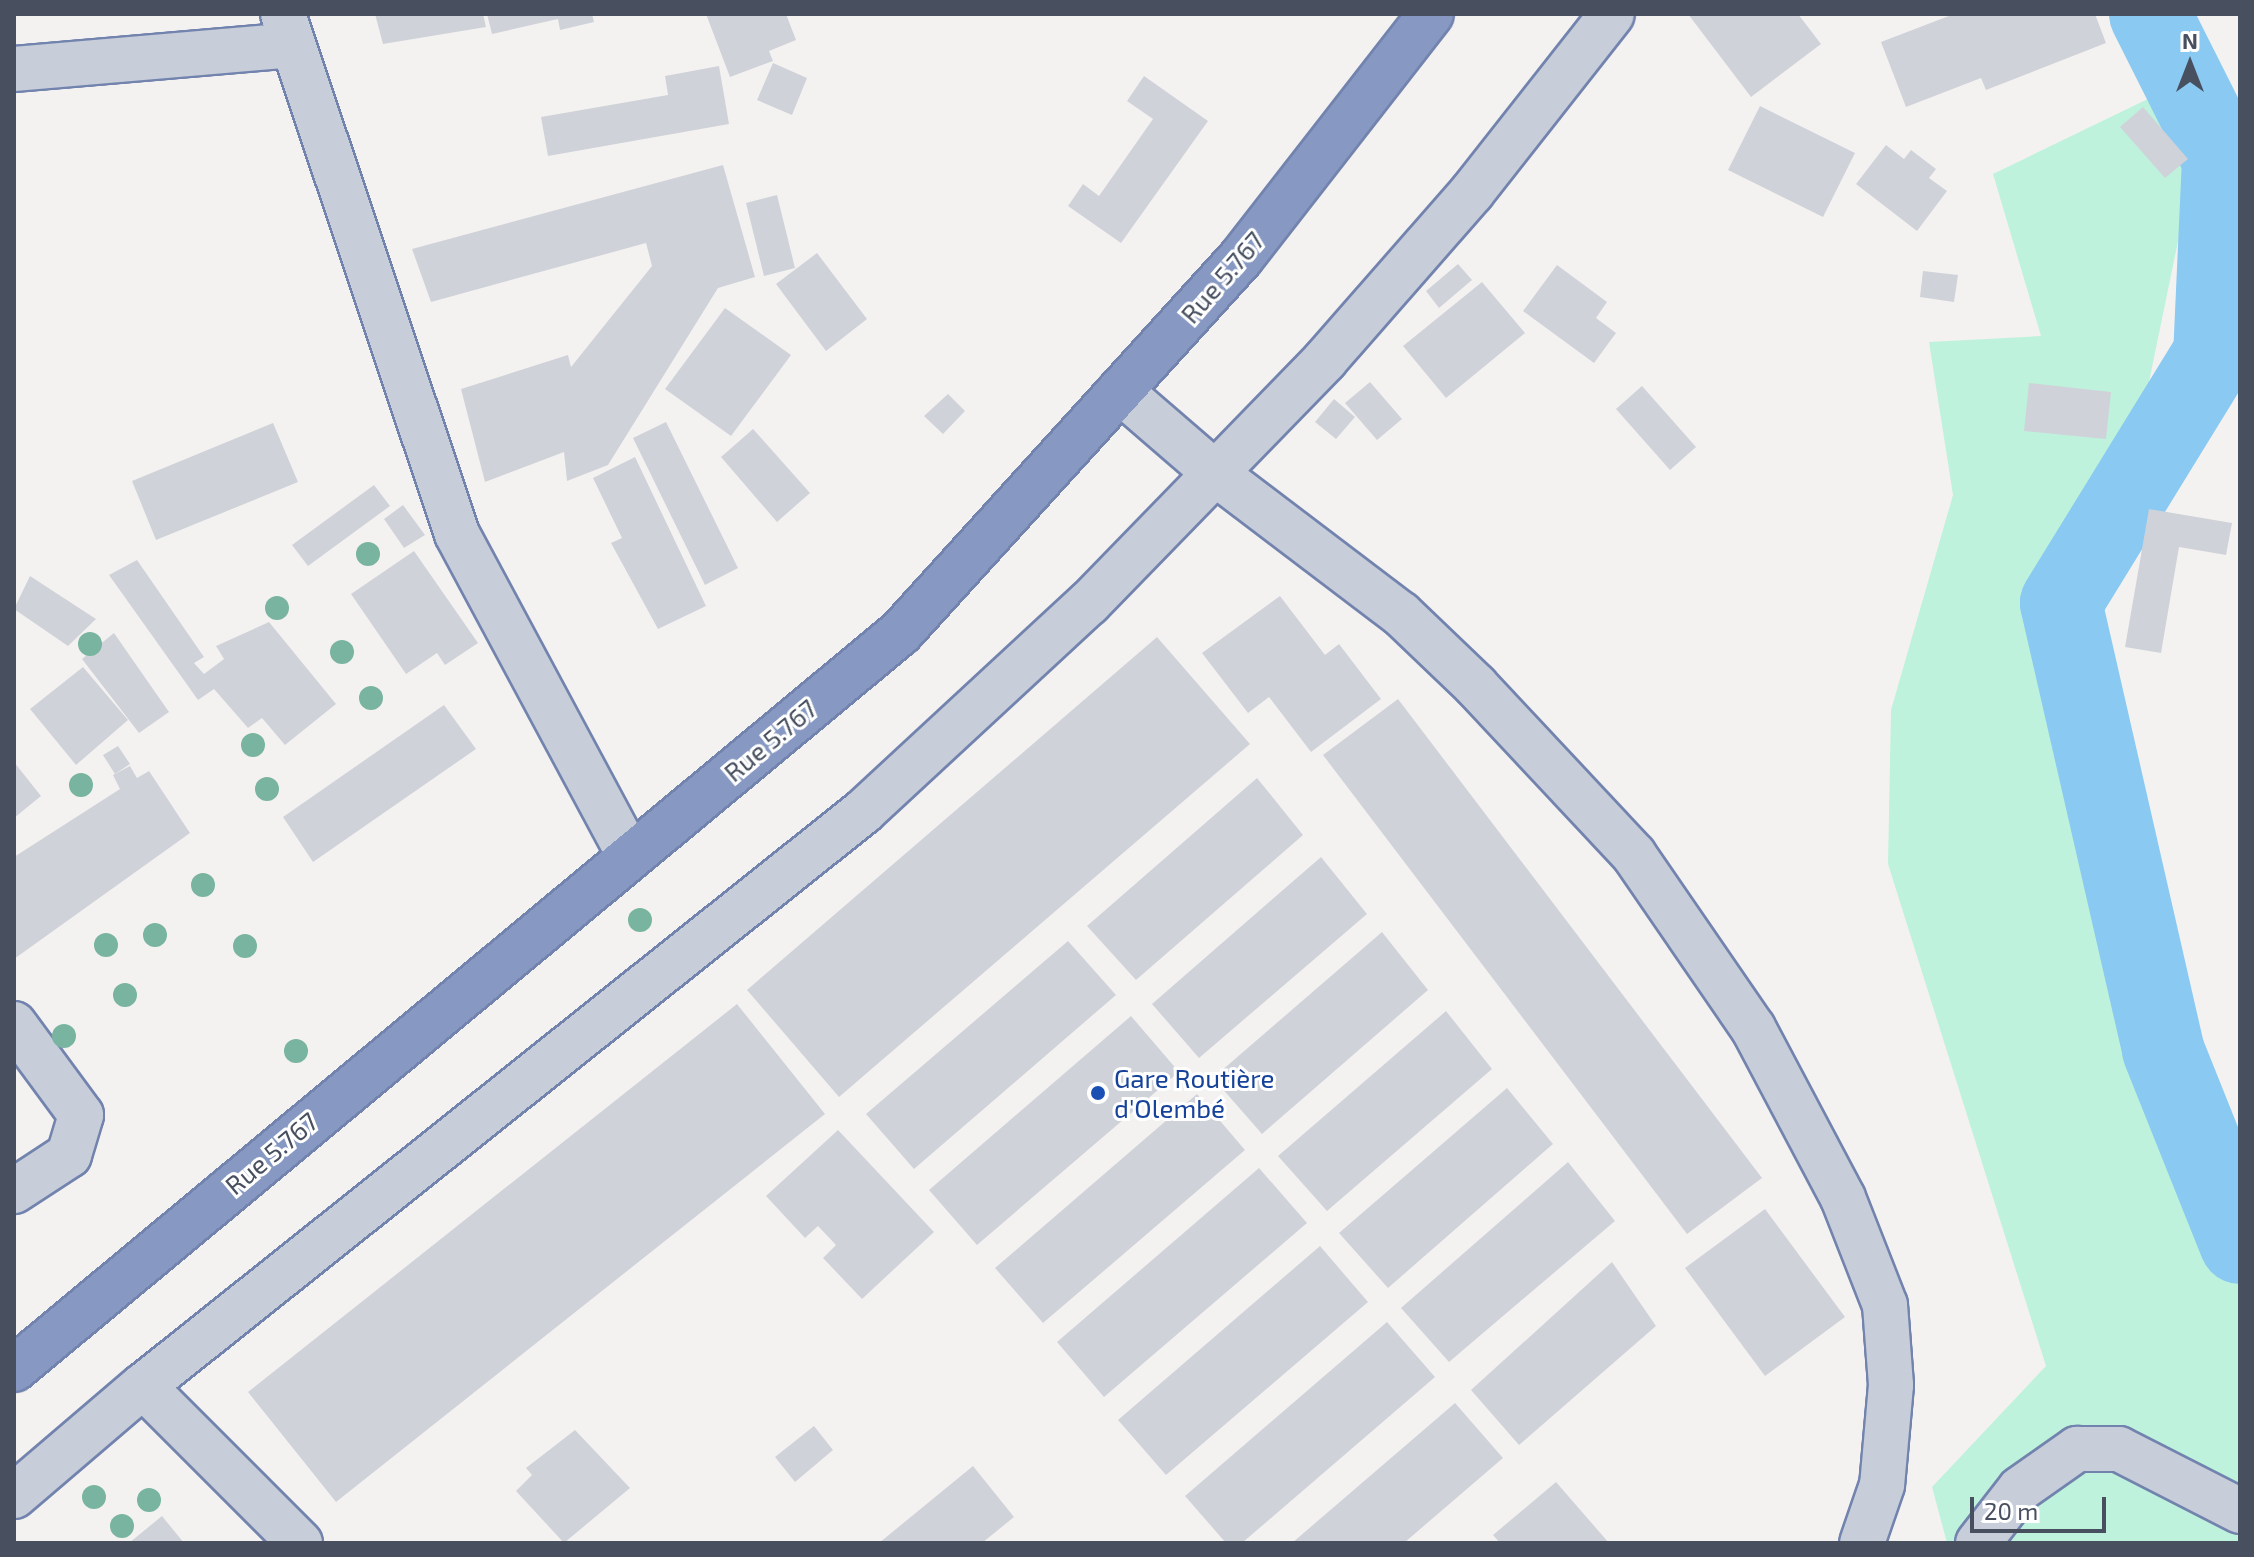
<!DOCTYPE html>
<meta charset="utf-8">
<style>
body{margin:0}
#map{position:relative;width:2254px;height:1557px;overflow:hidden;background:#f4f2f1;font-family:"Exo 2",sans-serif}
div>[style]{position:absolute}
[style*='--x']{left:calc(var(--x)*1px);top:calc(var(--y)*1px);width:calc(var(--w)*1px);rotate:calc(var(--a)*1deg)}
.green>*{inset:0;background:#bef2dc}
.river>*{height:82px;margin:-41px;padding:0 41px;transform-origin:41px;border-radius:41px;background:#89c9f2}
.building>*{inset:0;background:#d0d2d9}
.roads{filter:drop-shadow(2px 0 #7283ae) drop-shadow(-2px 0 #7283ae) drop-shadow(0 2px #7283ae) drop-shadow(0 -2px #7283ae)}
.minor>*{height:44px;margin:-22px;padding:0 22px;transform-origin:22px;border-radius:22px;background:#c7cdd9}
.highway>*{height:44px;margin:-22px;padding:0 22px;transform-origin:22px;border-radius:22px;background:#8799c2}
.trees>*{width:24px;height:24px;margin:-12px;border-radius:50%;background:#78b4a0}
.dots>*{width:22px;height:22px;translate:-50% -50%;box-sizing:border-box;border:4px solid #fff;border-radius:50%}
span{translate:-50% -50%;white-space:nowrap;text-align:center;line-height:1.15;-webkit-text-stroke:6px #fff;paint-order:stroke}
.street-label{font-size:26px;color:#485060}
.transit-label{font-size:26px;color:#164399}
.left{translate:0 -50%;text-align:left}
.frame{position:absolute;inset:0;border:16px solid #485060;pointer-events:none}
.north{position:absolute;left:2150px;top:24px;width:80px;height:80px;-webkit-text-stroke:6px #fff;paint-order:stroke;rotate:0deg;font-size:22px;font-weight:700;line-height:32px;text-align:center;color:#485060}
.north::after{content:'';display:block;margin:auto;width:28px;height:36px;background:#485060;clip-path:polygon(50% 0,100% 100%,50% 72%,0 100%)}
.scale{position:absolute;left:1970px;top:1497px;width:136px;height:36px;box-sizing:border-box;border:4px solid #485060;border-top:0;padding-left:10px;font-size:24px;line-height:28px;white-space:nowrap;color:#485060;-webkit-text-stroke:6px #fff;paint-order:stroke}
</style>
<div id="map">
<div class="green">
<div style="clip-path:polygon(2214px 67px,2074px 745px,2240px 1165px,2240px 1543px,1947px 1543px,1932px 1487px,2046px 1366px,1888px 864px,1891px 710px,1953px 495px,1929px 342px,2041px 336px,1993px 174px)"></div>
</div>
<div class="river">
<div style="--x:2150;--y:14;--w:162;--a:63.3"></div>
<div style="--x:2223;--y:159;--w:195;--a:92.6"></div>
<div style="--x:2214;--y:354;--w:292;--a:121.6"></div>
<div style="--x:2061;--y:603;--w:458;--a:77.1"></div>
<div style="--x:2163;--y:1050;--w:208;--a:68.2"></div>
</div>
<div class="building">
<div style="clip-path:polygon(375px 14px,483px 14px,486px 27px,383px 44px)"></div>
<div style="clip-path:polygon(487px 14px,592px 14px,594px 22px,560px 30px,558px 19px,492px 34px)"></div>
<div style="clip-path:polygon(706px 14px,786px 14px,796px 40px,769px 51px,773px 61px,730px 77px)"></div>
<div style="clip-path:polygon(1688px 14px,1798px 14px,1821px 44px,1751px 97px)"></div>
<div style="clip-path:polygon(1954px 14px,2095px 14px,2106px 43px,1986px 90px,1981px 78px,1906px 107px,1881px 42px)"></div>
<div style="clip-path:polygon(773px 63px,807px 78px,792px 115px,757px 100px)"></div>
<div style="clip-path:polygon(719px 66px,729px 124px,548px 156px,541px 117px,668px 95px,665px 76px)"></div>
<div style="clip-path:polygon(1144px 76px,1208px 121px,1121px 243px,1068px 206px,1083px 184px,1099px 196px,1153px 119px,1127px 101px)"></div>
<div style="clip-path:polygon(1760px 106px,1855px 153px,1823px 217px,1728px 170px)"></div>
<div style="clip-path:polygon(2143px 107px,2188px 159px,2165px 178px,2120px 127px)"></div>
<div style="clip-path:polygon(1886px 145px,1904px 159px,1911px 150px,1936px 169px,1929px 178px,1947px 191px,1917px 231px,1856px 184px)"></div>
<div style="clip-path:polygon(723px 165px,755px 277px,718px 288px,608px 465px,567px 481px,564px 452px,485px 482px,461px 389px,568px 355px,571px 367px,652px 266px,646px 243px,431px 302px,412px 249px)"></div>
<div style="clip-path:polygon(777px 195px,795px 268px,764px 276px,746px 203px)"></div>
<div style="clip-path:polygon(817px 253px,867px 319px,826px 351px,776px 284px)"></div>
<div style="clip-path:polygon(1458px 264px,1472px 280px,1439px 308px,1426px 291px)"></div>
<div style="clip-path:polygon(1557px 265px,1607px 302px,1596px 318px,1616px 333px,1594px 363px,1523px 311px)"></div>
<div style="clip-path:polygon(1923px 271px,1958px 275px,1954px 302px,1920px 297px)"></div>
<div style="clip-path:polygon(1482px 282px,1525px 333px,1446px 398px,1403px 346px)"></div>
<div style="clip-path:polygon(725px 308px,791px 355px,731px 436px,665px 389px)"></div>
<div style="clip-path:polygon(1370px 382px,1402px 419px,1377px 440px,1345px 403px)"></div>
<div style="clip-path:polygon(2029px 383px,2111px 392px,2106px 439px,2024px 431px)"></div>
<div style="clip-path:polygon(1642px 386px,1696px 447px,1670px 470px,1616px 409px)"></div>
<div style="clip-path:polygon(948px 394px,965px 411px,943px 434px,924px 416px)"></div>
<div style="clip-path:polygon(1334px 399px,1355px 417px,1336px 439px,1315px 422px)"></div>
<div style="clip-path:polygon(666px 422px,738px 568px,705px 585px,633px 438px)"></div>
<div style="clip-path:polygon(273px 423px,298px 482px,156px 540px,132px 481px)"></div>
<div style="clip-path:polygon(753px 429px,810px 493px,777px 522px,721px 457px)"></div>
<div style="clip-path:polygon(635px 457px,706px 606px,658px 629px,611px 543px,622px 538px,593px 478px)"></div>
<div style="clip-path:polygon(374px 485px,390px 506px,308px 566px,292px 545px)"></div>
<div style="clip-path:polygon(403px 505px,425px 535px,404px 548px,384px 519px)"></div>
<div style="clip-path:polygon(2149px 509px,2232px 523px,2226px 555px,2179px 547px,2161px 653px,2125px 647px)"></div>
<div style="clip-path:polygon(414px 551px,478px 643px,445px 665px,437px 653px,406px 674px,351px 594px)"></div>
<div style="clip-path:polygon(137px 560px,204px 657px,194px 663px,204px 674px,224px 659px,216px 646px,269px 622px,336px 704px,285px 745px,262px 718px,248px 728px,214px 689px,198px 700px,109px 575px)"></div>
<div style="clip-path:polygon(30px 576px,96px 619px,68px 646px,14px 609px)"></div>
<div style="clip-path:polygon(1280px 596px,1325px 655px,1339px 644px,1381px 699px,1311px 752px,1269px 697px,1248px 713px,1202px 653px)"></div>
<div style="clip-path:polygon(114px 633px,169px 712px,139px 733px,82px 659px)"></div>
<div style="clip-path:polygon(1157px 637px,1250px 744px,839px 1097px,747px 990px)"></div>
<div style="clip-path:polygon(83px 667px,128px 720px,76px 765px,30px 709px)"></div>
<div style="clip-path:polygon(1398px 699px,1762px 1178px,1687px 1234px,1323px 755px)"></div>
<div style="clip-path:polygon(444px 705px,476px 749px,313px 862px,283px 817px)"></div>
<div style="clip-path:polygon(118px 746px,130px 764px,115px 774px,103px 755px)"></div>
<div style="clip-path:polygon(14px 762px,41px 796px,14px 818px)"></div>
<div style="clip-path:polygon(130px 766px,137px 778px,149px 771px,190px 833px,14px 959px,14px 857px,120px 789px,113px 775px)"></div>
<div style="clip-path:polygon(1257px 778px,1303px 835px,1136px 980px,1087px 926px)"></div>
<div style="clip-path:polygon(1321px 857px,1367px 914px,1199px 1058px,1152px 1004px)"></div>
<div style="clip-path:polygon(1382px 932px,1428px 990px,1262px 1134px,1213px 1078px)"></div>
<div style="clip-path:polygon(1068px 941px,1116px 995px,914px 1169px,866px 1114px)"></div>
<div style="clip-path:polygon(737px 1004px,825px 1114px,336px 1502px,248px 1392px)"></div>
<div style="clip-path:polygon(1446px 1011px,1492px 1069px,1327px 1211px,1278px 1156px)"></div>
<div style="clip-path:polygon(1131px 1016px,1179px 1072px,977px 1245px,929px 1190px)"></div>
<div style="clip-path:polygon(1507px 1088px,1553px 1144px,1388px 1288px,1339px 1233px)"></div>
<div style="clip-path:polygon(1197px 1094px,1245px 1150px,1043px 1323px,995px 1268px)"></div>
<div style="clip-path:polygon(838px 1130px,934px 1232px,862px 1299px,823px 1258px,836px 1245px,818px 1226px,805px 1238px,766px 1196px)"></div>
<div style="clip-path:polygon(1568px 1162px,1615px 1221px,1449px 1362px,1401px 1308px)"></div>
<div style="clip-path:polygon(1259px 1168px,1307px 1223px,1104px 1397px,1057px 1342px)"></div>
<div style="clip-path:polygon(1765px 1209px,1845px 1317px,1765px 1376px,1685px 1268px)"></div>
<div style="clip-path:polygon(1320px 1246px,1368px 1302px,1166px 1475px,1118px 1420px)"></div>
<div style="clip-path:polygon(1612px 1262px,1656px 1326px,1519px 1445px,1471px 1390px)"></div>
<div style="clip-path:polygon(1387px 1322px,1435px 1377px,1242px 1543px,1226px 1543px,1185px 1496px)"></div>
<div style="clip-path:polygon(1455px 1403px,1503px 1458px,1404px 1543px,1292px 1543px)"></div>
<div style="clip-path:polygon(814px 1426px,833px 1450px,795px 1482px,775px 1457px)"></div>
<div style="clip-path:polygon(575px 1430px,630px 1488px,564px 1543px,516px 1491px,532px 1475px,526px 1468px)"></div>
<div style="clip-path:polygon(973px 1466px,1014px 1517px,982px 1543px,879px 1543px)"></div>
<div style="clip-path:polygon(1556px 1482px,1609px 1543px,1500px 1543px,1493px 1535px)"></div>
<div style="clip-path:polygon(162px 1516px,184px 1543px,129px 1543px)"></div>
</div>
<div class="roads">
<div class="minor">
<div style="--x:283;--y:14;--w:548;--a:71.5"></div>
<div style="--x:457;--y:534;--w:366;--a:61.8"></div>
<div style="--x:14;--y:69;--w:279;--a:-4.9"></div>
<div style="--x:1120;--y:391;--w:125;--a:40.8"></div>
<div style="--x:1215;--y:473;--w:233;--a:37.2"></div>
<div style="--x:1401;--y:614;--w:104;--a:43.8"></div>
<div style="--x:1476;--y:686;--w:231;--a:46.9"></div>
<div style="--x:1634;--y:855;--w:210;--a:55.5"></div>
<div style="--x:1753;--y:1028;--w:192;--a:62.1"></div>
<div style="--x:1843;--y:1198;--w:115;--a:68.6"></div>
<div style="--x:1885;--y:1305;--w:80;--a:85.7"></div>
<div style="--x:1891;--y:1385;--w:100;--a:95.1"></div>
<div style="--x:1882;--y:1485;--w:61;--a:109"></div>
<div style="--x:14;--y:1024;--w:113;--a:53.6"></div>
<div style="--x:81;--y:1115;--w:42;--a:106.7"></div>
<div style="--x:69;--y:1155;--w:66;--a:146.8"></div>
<div style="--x:143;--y:1386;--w:922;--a:-38.57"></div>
<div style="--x:864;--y:811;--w:306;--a:-42.8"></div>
<div style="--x:1089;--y:603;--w:339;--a:-45.8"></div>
<div style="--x:1325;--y:360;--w:223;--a:-48.8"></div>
<div style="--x:1472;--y:192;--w:226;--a:-51.8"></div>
<div style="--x:14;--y:1496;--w:170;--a:-40.5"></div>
<div style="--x:143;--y:1386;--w:222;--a:45"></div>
<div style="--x:1978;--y:1543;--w:68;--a:-52.1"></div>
<div style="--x:2020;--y:1489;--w:70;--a:-35.1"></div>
<div style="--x:2077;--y:1449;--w:42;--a:0"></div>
<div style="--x:2119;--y:1449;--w:136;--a:27.1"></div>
</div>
<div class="highway">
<div style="--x:14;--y:1369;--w:1153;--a:-39.72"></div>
<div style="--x:901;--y:632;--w:505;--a:-47.73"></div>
<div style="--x:1241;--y:258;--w:309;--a:-52.1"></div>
</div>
</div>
<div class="trees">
<div style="left:368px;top:554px"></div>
<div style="left:277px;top:608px"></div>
<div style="left:90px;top:644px"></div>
<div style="left:342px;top:652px"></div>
<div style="left:371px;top:698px"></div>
<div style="left:253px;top:745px"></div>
<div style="left:81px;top:785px"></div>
<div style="left:267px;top:789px"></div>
<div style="left:203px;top:885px"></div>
<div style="left:640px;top:920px"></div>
<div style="left:155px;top:935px"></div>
<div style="left:106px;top:945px"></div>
<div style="left:245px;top:946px"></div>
<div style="left:125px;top:995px"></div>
<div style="left:64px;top:1036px"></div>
<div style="left:296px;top:1051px"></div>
<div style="left:94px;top:1497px"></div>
<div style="left:149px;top:1500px"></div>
<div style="left:122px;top:1526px"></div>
</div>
<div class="dots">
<div style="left:1098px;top:1093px;background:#1a4fb4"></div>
</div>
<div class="street-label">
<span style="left:1222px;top:277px;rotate:-49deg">Rue 5.767</span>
<span style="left:770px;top:740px;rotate:-40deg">Rue 5.767</span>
<span style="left:271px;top:1153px;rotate:-40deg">Rue 5.767</span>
</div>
<div class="transit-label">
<span class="left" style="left:1114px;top:1093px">Gare Routière<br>d'Olembé</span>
</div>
<div class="frame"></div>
<div class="north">N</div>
<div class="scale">20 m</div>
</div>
